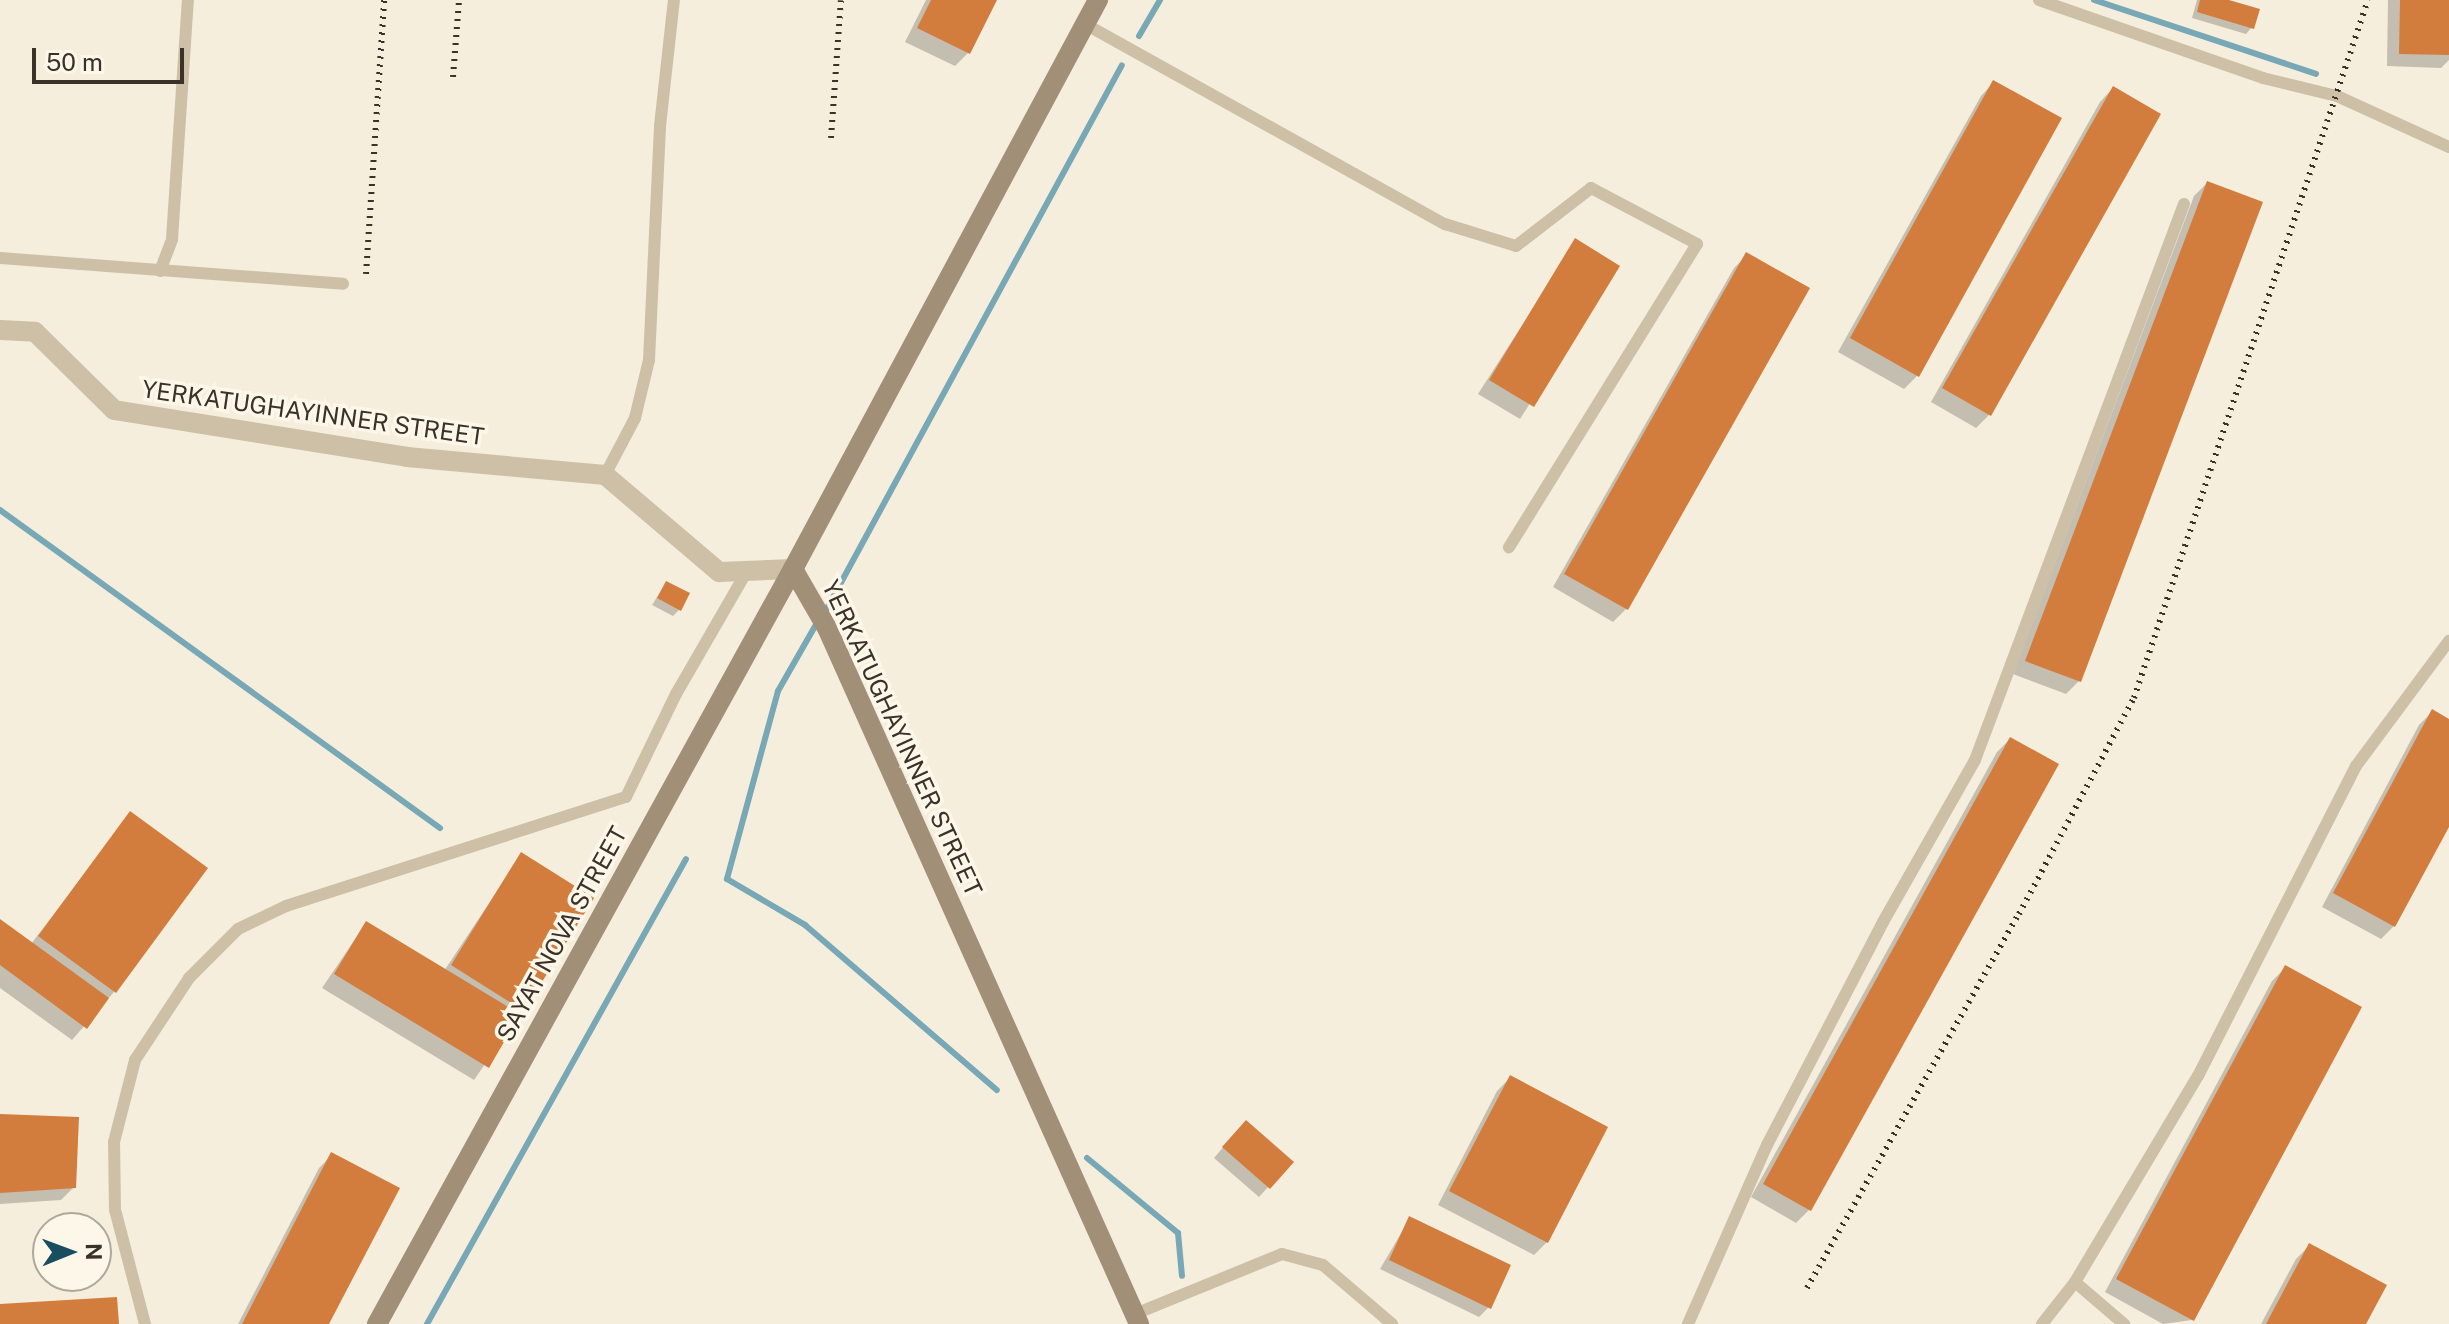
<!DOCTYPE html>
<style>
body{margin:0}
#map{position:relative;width:2449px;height:1324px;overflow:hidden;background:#f5eedc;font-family:"Public Sans",sans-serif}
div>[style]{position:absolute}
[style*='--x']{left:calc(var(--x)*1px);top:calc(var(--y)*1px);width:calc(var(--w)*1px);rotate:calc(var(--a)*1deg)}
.shadow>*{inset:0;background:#0003}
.stream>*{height:6px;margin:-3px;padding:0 3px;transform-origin:3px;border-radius:3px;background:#78a7b5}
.building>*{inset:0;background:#d27d3d}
.lane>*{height:12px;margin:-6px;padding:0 6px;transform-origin:6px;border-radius:6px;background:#cec0a7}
.street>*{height:20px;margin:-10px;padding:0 10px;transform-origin:10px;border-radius:10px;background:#cec0a7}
.secondary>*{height:20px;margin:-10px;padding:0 10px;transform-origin:10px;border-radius:10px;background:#a28f78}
.rail>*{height:6px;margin-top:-3px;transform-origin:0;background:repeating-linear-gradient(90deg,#3a3128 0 2px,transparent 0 8px)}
span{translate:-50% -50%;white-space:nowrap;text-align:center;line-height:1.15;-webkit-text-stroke:7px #fcf7e9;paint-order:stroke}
.street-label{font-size:24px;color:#3a3128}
.north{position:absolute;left:32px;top:1212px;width:80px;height:80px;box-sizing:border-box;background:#fcf7e9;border:2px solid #aea89c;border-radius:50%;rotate:89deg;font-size:22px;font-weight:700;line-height:32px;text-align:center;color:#3a3128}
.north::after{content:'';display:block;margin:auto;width:28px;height:36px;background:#194e60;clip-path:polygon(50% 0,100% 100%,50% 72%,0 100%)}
.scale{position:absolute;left:32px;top:48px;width:152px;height:36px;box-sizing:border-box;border:4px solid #3a3128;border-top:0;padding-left:10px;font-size:24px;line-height:28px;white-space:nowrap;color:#3a3128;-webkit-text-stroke:6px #fcf7e9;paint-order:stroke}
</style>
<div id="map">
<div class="shadow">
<div style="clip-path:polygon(926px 0,994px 0,968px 53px,955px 66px,905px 42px)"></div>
<div style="clip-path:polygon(2197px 0,2221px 0,2252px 27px,2246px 34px,2192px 18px)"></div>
<div style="clip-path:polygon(2388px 0,2449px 0,2449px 60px,2441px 68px,2387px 66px)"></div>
<div style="clip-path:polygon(1994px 82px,1917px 376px,1904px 389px,1838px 352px,1981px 96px)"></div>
<div style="clip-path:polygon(2113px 88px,1989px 415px,1976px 428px,1931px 402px,2100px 102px)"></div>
<div style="clip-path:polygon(2207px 183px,2260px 203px,2079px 681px,2066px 694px,2013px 674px,2194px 196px)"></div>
<div style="clip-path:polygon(1576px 241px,1617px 266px,1520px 419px,1478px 394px)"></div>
<div style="clip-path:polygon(1747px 255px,1626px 609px,1613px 622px,1553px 587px,1734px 268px)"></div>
<div style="clip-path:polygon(666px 583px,679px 610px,673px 616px,652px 605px)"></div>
<div style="clip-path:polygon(2432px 712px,2449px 721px,2449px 823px,2394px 926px,2381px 939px,2322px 907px,2419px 725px)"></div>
<div style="clip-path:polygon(2010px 739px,1809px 1210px,1796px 1223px,1751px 1197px,1997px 752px)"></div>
<div style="clip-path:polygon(131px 813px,114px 992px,72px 1040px,0 988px,0 921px,31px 944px)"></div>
<div style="clip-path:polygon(521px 855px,523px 1009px,474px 1080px,322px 988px,366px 923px,444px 971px)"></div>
<div style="clip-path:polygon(2285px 968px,2192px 1320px,2163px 1324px,2105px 1292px,2272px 981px)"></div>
<div style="clip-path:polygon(1510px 1078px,1547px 1242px,1534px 1255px,1438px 1205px,1497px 1091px)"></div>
<div style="clip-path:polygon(0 1116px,74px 1187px,61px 1200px,0 1204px)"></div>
<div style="clip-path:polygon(1236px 1132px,1291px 1162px,1259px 1197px,1214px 1158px)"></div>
<div style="clip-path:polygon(332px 1155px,327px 1324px,238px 1324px,319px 1168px)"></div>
<div style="clip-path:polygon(1410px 1218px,1489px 1307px,1479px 1317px,1380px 1269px)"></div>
<div style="clip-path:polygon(2309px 1246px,2364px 1324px,2261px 1324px,2296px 1259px)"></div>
</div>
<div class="stream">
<div style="--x:2094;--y:0;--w:234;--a:18.4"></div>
<div style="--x:1139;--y:36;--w:42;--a:-59.7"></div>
<div style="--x:0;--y:510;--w:543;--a:35.86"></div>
<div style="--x:825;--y:612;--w:622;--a:-61.5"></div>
<div style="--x:818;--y:621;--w:81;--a:119.7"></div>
<div style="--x:778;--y:691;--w:195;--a:105.2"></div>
<div style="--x:727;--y:879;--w:91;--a:30.5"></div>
<div style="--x:805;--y:925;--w:253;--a:40.7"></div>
<div style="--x:1087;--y:1158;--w:118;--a:39.5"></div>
<div style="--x:1178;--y:1233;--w:43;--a:84.7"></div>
<div style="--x:427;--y:1324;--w:532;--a:-60.88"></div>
</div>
<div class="building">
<div style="clip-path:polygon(931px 0,997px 0,970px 54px,917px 28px)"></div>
<div style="clip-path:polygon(2200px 0,2229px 0,2260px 9px,2254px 29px,2197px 12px)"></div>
<div style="clip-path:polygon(2400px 0,2449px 0,2449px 55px,2399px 54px)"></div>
<div style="clip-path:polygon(1993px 80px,2062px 118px,1919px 377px,1850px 338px)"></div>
<div style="clip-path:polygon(2113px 86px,2161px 114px,1991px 416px,1942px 388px)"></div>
<div style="clip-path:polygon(2207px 181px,2263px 202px,2081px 682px,2025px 661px)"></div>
<div style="clip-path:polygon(1575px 238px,1620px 266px,1534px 407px,1489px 380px)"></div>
<div style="clip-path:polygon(1746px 252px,1810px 288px,1628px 610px,1564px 574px)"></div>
<div style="clip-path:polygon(666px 581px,690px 593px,681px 611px,657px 598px)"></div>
<div style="clip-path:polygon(2432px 709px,2449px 719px,2449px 827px,2395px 927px,2333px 893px)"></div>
<div style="clip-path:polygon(2010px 737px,2059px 764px,1811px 1211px,1763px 1184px)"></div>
<div style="clip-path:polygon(130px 811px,208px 868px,116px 993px,38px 936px)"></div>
<div style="clip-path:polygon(521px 852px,594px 898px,524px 1011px,451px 965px)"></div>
<div style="clip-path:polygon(0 919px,109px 998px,87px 1029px,0 965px)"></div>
<div style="clip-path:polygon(366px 921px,520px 1014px,489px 1068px,334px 974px)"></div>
<div style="clip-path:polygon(2285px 965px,2362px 1007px,2194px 1321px,2116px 1279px)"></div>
<div style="clip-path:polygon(1510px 1075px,1608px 1127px,1548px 1243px,1449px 1191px)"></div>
<div style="clip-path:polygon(0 1114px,79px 1117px,76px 1188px,0 1193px)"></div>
<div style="clip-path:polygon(1246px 1120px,1294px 1162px,1270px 1189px,1222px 1147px)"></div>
<div style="clip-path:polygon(331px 1152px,400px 1188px,329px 1324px,242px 1324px)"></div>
<div style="clip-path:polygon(1409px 1216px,1511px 1265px,1491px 1309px,1389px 1260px)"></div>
<div style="clip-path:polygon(2309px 1243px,2387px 1285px,2366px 1324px,2266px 1324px)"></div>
<div style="clip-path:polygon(117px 1297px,119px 1324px,0 1324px,0 1304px)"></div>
</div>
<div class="lane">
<div style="--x:2039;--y:0;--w:237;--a:19.2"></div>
<div style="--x:2263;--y:78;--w:76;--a:13.7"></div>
<div style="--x:2337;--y:96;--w:123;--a:24.5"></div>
<div style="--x:1085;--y:24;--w:412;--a:29.1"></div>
<div style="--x:1445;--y:224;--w:74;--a:17.2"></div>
<div style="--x:1516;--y:246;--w:95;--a:-37.7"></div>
<div style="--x:1591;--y:188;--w:120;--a:27.8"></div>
<div style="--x:1697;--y:244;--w:357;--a:121.8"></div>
<div style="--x:0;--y:258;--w:344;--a:4.3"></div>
<div style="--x:160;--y:271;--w:34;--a:-69"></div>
<div style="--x:172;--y:239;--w:240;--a:-86.2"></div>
<div style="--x:605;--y:475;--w:64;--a:-62.2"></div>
<div style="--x:635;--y:418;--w:60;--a:-76.4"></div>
<div style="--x:649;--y:360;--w:234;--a:-87.3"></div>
<div style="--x:660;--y:126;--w:127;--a:-83.7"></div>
<div style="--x:2075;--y:1282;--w:65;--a:40.6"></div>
<div style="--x:1135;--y:1314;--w:159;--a:-22.2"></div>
<div style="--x:1282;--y:1254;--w:42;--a:15"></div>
<div style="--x:1323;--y:1265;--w:91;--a:40.5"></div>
<div style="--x:145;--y:1324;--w:118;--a:-104.7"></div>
<div style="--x:115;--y:1210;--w:68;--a:-90.8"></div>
<div style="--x:114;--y:1142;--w:85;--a:-75.6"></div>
<div style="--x:135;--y:1060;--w:98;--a:-56.6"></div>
<div style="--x:189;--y:978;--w:69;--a:-45"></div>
<div style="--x:238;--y:929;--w:53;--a:-25.6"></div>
<div style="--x:286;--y:906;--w:357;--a:-17.8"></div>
<div style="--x:626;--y:797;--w:114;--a:-64.1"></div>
<div style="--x:676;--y:694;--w:142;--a:-60"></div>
<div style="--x:1688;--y:1324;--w:196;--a:-66.2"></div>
<div style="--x:1767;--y:1145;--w:251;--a:-62.5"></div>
<div style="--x:1883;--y:922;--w:186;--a:-60.4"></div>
<div style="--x:1975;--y:760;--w:594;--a:-69.4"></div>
<div style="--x:2042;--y:1324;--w:53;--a:-51.8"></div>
<div style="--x:2075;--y:1282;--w:240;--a:-59.2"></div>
<div style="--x:2198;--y:1076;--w:348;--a:-63"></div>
<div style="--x:2356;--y:766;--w:156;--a:-53.4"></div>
</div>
<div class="street">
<div style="--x:0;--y:330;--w:35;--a:3"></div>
<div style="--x:35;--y:332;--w:111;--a:44.6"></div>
<div style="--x:114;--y:410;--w:297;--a:9.1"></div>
<div style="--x:407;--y:457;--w:199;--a:5.2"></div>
<div style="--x:605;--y:475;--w:150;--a:40.4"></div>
<div style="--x:719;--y:572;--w:74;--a:-2.3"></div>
</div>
<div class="secondary">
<div style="--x:793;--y:569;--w:68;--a:60"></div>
<div style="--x:827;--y:628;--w:763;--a:65.85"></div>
<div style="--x:377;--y:1324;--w:862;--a:-61.15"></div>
<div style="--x:793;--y:569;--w:646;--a:-61.81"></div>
</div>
<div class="rail">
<div style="--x:453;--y:77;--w:77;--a:-85.5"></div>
<div style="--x:831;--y:138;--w:138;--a:-85.9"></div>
<div style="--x:366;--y:274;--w:275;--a:-86.2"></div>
<div style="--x:1807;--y:1288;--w:430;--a:-60.5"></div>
<div style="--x:2019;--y:914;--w:245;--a:-62"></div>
<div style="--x:2134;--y:698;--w:736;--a:-71.47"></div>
</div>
<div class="street-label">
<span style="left:313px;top:413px;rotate:8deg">YERKATUGHAYINNER STREET</span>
<span style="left:902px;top:738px;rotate:65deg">YERKATUGHAYINNER STREET</span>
<span style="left:562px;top:934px;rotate:-61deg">SAYAT NOVA STREET</span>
</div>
<div class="north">N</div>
<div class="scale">50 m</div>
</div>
